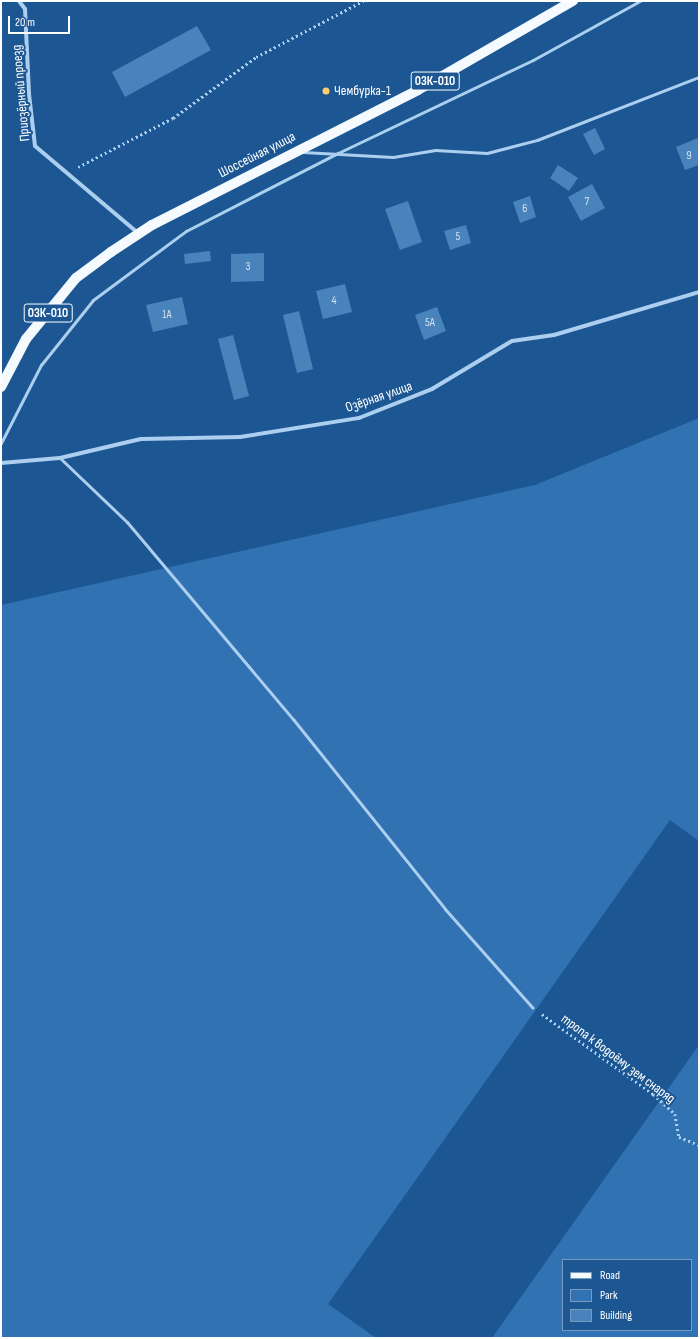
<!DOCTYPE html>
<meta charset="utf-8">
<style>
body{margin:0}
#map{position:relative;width:700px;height:1339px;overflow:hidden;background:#1c5794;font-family:"Sofia Sans Condensed",sans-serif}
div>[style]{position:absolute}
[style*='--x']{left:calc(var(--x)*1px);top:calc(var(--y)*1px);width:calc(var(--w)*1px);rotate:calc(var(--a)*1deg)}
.green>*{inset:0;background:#3072b2}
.building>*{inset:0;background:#4983bc}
.path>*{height:2.5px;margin-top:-1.25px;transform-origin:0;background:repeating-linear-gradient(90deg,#adcfef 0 2px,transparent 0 5px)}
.lane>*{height:3px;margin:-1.5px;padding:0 1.5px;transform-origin:1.5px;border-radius:1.5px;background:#adcfef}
.street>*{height:4px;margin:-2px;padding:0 2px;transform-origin:2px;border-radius:2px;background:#adcfef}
.primary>*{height:10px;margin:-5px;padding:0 5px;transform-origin:5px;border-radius:5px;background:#f5faff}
.dots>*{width:11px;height:11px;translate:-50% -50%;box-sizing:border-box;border:2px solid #1c5794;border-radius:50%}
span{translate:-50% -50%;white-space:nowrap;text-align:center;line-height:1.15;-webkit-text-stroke:4px #1c5794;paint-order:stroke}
.number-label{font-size:12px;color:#d2e0ee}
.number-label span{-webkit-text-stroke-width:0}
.shield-label span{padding:1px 3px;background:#1c5794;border:1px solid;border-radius:3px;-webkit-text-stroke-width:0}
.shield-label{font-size:13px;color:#fff;font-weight:700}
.poi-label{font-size:14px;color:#fff}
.left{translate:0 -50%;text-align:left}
.street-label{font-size:14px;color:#fff}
.frame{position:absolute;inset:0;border:2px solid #fff;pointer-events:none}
.legend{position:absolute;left:562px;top:1259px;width:130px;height:72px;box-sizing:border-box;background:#1c5794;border:1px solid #779abf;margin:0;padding:5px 7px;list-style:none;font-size:12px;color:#fff}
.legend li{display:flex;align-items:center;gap:8px;height:20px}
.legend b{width:20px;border:1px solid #779abf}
.scale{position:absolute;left:8px;top:16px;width:62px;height:18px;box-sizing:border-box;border:2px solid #fff;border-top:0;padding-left:5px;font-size:12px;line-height:14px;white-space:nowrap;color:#fff;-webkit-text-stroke:3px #1c5794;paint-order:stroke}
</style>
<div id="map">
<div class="green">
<div style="clip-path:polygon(699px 418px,699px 841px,670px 820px,328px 1304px,376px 1338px,1px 1338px,1px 605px,535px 485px)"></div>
<div style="clip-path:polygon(evenodd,699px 1045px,699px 1338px,492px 1338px,699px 1045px,563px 1260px,691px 1260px,691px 1330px,563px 1330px,563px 1260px)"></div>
</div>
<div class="building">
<div style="clip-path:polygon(197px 26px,211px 50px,125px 97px,112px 72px)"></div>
<div style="clip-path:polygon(595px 128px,605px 149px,594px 155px,583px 134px)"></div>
<div style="clip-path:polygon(698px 138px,699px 165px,685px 170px,676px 147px)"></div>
<div style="clip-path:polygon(558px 165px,578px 178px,569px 191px,550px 178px)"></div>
<div style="clip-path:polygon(592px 184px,605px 208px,581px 221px,568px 197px)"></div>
<div style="clip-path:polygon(530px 196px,536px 217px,520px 223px,513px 202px)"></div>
<div style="clip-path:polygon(408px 201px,422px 242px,400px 250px,385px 209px)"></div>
<div style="clip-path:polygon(466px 225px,471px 243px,450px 250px,444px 231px)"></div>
<div style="clip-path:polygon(210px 251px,211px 261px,185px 264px,184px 254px)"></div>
<div style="clip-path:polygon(264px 253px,264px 281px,231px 282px,231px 254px)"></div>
<div style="clip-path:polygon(345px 284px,352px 312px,323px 319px,316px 291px)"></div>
<div style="clip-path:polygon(182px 297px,188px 324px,153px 332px,146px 305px)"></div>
<div style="clip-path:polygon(437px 307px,446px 331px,424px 340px,415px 315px)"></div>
<div style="clip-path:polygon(299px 311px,313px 369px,297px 373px,283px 315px)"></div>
<div style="clip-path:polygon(233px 335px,249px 396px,234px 400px,218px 339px)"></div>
</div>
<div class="path">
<div style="--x:78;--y:167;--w:107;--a:-27.3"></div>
<div style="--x:173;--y:118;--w:103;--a:-36.3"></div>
<div style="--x:256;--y:57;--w:121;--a:-27.6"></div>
<div style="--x:542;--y:1014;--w:137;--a:35.8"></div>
<div style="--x:653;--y:1094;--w:30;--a:42"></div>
<div style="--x:675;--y:1114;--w:23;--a:80"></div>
<div style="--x:679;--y:1137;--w:22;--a:22"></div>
</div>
<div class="lane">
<div style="--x:303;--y:152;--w:90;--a:3.2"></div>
<div style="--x:393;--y:157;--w:43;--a:-9.5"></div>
<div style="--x:435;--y:150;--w:52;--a:3.3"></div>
<div style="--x:487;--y:153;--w:52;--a:-14.6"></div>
<div style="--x:537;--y:140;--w:174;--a:-21.3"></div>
<div style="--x:1;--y:443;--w:88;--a:-62.9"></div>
<div style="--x:41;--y:365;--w:83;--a:-51.3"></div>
<div style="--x:93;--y:300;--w:116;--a:-36.6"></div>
<div style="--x:186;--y:231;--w:171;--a:-27.2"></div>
<div style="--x:338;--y:153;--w:216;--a:-25.5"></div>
<div style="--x:533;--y:60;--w:122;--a:-28.9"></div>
<div style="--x:60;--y:458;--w:93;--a:43.7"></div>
<div style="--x:127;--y:522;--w:258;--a:49.9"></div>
<div style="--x:293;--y:719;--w:243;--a:51.3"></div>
<div style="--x:445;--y:909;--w:132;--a:48.4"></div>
</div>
<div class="street">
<div style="--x:19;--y:1;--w:10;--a:53"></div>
<div style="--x:25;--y:9;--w:85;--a:87.3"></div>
<div style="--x:29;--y:94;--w:52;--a:83.4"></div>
<div style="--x:35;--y:146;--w:136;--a:40.2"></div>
<div style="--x:1;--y:463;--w:59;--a:-4.8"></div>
<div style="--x:60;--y:458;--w:83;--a:-13.2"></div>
<div style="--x:141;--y:439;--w:99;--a:-1.2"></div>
<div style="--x:240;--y:437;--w:121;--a:-9.1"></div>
<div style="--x:359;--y:418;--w:79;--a:-21.7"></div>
<div style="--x:432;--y:389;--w:93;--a:-31"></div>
<div style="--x:512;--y:341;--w:42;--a:-8.1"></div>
<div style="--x:554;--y:335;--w:151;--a:-16.5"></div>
</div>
<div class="primary">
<div style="--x:1;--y:387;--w:54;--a:-62.5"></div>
<div style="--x:26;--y:339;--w:79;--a:-50.7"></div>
<div style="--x:76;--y:278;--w:44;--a:-36.6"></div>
<div style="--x:111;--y:252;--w:49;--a:-33.4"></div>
<div style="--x:152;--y:225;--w:298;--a:-26.9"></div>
<div style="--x:418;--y:90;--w:179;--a:-29.9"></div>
</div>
<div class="dots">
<div style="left:326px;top:91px;background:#ffcc6b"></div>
</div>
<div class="number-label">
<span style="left:689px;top:156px">9</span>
<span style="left:587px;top:202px">7</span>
<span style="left:525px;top:209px">6</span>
<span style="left:458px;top:237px">5</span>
<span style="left:248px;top:267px">3</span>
<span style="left:334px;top:301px">4</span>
<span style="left:167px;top:315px">1А</span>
<span style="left:430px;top:323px">5А</span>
</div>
<div class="shield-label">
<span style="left:435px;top:81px">03К-010</span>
<span style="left:48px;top:313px">03К-010</span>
</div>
<div class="poi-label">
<span class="left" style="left:334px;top:91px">Чембурка-1</span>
</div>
<div class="street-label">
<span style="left:21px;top:93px;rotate:-95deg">Приозёрный проезд</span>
<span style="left:257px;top:155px;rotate:-27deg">Шоссейная улица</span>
<span style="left:379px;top:397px;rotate:-19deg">Озёрная улица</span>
<span style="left:618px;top:1059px;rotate:37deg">тропа к водоёму зем снаряд</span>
</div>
<div class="frame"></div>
<ul class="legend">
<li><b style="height:5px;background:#f5faff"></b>Road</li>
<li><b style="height:11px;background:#3072b2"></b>Park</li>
<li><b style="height:11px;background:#4983bc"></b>Building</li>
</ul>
<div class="scale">20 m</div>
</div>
